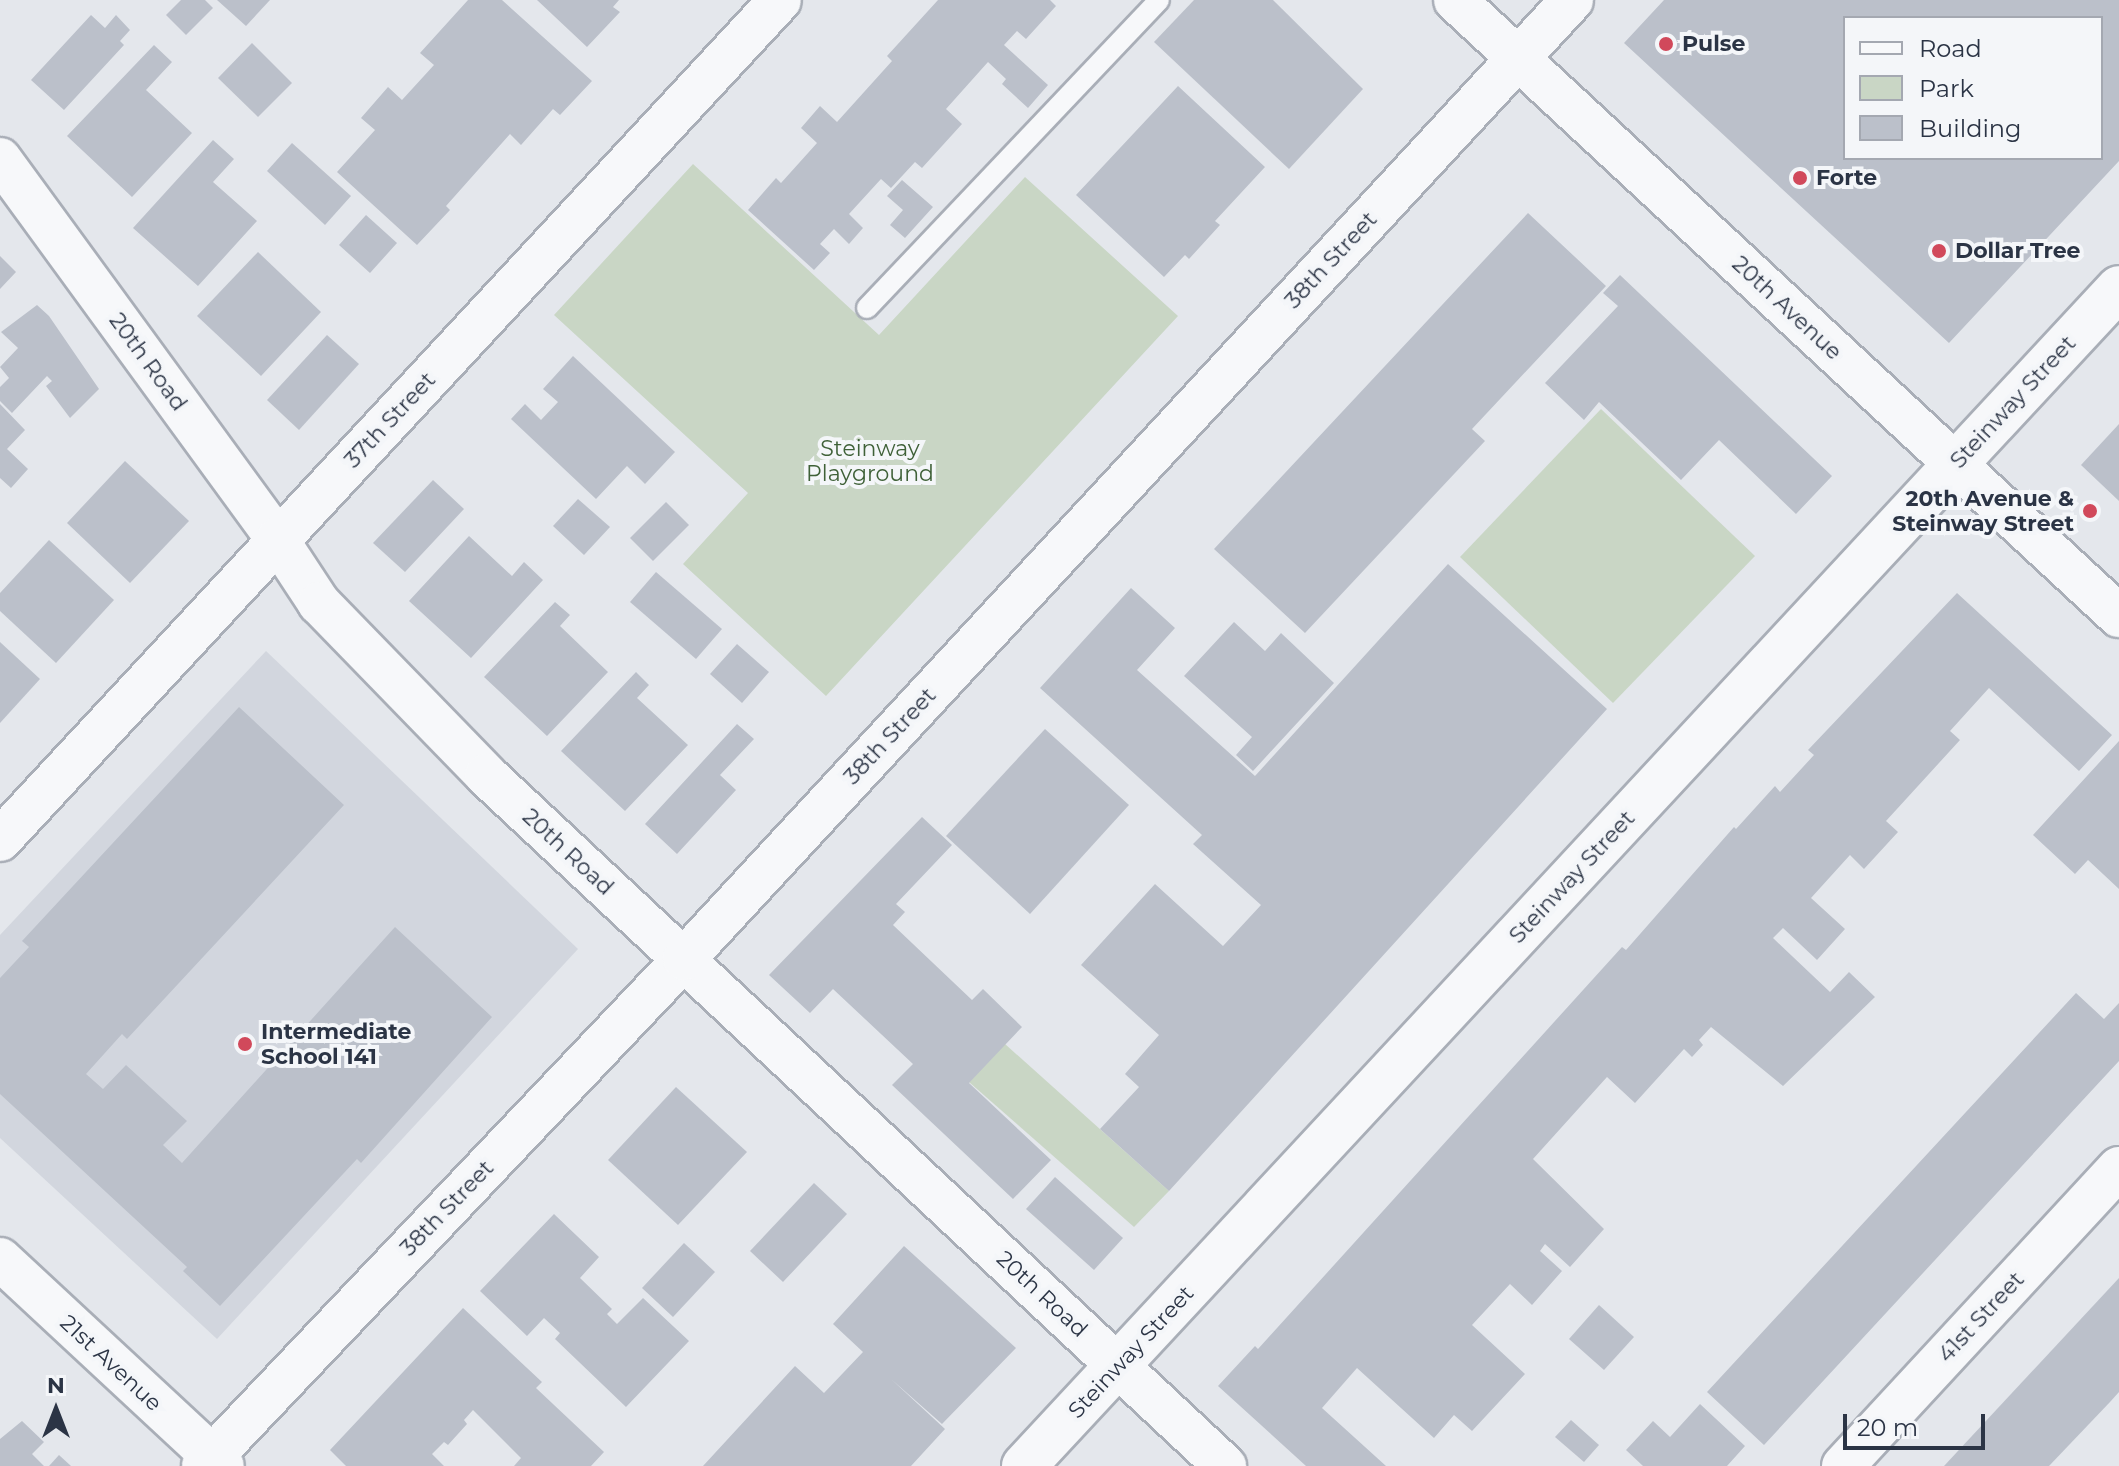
<!DOCTYPE html>
<style>
body{margin:0}
#map{position:relative;width:2119px;height:1466px;overflow:hidden;background:#e4e7ec;font-family:Montserrat,sans-serif}
div>[style]{position:absolute}
[style*='--x']{left:calc(var(--x)*1px);top:calc(var(--y)*1px);width:calc(var(--w)*1px);rotate:calc(var(--a)*1deg)}
.built>*{inset:0;background:#d2d6de}
.green>*{inset:0;background:#c9d6c5}
.building>*{inset:0;background:#bbc0ca}
.roads{filter:drop-shadow(2px 0 #a9aeb7) drop-shadow(-2px 0 #a9aeb7) drop-shadow(0 2px #a9aeb7) drop-shadow(0 -2px #a9aeb7)}
.service>*{height:20px;margin:-10px;padding:0 10px;transform-origin:10px;border-radius:10px;background:#f7f8fa}
.minor>*{height:42px;margin:-21px;padding:0 21px;transform-origin:21px;border-radius:21px;background:#f7f8fa}
.tertiary>*{height:44px;margin:-22px;padding:0 22px;transform-origin:22px;border-radius:22px;background:#f7f8fa}
.dots>*{width:22px;height:22px;translate:-50% -50%;box-sizing:border-box;border:4px solid #f4f6f9;border-radius:50%}
span{translate:-50% -50%;white-space:nowrap;text-align:center;line-height:1.15;-webkit-text-stroke:8px #f4f6f9;paint-order:stroke}
.poi-label{font-size:22px;color:#2b3445;font-weight:700}
.left{translate:0 -50%;text-align:left}
.right{translate:-100% -50%;text-align:right}
.street-label{font-size:22px;color:#2b3445}
.park-label{font-size:22px;color:#3f6138}
.legend{position:absolute;left:1843px;top:16px;width:260px;height:144px;box-sizing:border-box;background:#f4f6f9;border:2px solid #a4a8b1;margin:0;padding:10px 14px;list-style:none;font-size:24px;color:#2b3445}
.legend li{display:flex;align-items:center;gap:16px;height:40px}
.legend b{width:40px;border:2px solid #a4a8b1}
.north{position:absolute;left:16px;top:1370px;width:80px;height:80px;-webkit-text-stroke:6px #f4f6f9;paint-order:stroke;rotate:0deg;font-size:22px;font-weight:700;line-height:32px;text-align:center;color:#2b3445}
.north::after{content:'';display:block;margin:auto;width:28px;height:36px;background:#2b3445;clip-path:polygon(50% 0,100% 100%,50% 72%,0 100%)}
.scale{position:absolute;left:1843px;top:1414px;width:142px;height:36px;box-sizing:border-box;border:4px solid #2b3445;border-top:0;padding-left:10px;font-size:24px;line-height:28px;white-space:nowrap;color:#2b3445;-webkit-text-stroke:6px #f4f6f9;paint-order:stroke}
</style>
<div id="map">
<div class="built">
<div style="clip-path:polygon(266px 651px,578px 949px,217px 1339px,0 1138px,0 935px)"></div>
</div>
<div class="green">
<div style="clip-path:polygon(693px 164px,879px 335px,1025px 177px,1178px 316px,826px 696px,683px 564px,748px 493px,554px 315px)"></div>
<div style="clip-path:polygon(1601px 409px,1755px 556px,1613px 703px,1460px 557px)"></div>
<div style="clip-path:polygon(1005px 1044px,1169px 1191px,1134px 1227px,969px 1082px)"></div>
</div>
<div class="building">
<div style="clip-path:polygon(181px 0,205px 0,213px 8px,186px 35px,166px 15px)"></div>
<div style="clip-path:polygon(217px 0,270px 0,246px 26px)"></div>
<div style="clip-path:polygon(468px 0,502px 0,592px 81px,560px 115px,553px 109px,521px 145px,510px 134px,446px 206px,450px 210px,417px 245px,337px 172px,375px 130px,361px 118px,388px 87px,402px 100px,434px 65px,420px 53px)"></div>
<div style="clip-path:polygon(537px 0,619px 0,613px 7px,620px 12px,587px 47px)"></div>
<div style="clip-path:polygon(938px 0,1050px 0,1056px 6px,1026px 39px,1017px 31px,1004px 45px,1048px 85px,1028px 108px,1002px 84px,1006px 79px,988px 62px,946px 109px,962px 124px,922px 168px,915px 162px,891px 188px,881px 179px,849px 214px,863px 228px,849px 244px,834px 229px,820px 244px,830px 253px,814px 270px,748px 210px,776px 178px,781px 183px,817px 143px,801px 128px,820px 106px,837px 122px,892px 61px,887px 56px)"></div>
<div style="clip-path:polygon(1194px 0,1273px 0,1363px 89px,1289px 169px,1154px 42px)"></div>
<div style="clip-path:polygon(evenodd,1664px 0,2119px 0,2119px 161px,1949px 343px,1624px 43px,1664px 0,1845px 18px,2101px 18px,2101px 158px,1845px 158px,1845px 18px)"></div>
<div style="clip-path:polygon(91px 15px,105px 28px,116px 15px,130px 30px,120px 41px,124px 45px,64px 110px,31px 80px)"></div>
<div style="clip-path:polygon(252px 43px,292px 83px,258px 117px,218px 78px)"></div>
<div style="clip-path:polygon(154px 45px,172px 62px,146px 90px,192px 133px,132px 197px,67px 136px)"></div>
<div style="clip-path:polygon(1178px 86px,1265px 167px,1215px 221px,1220px 225px,1189px 259px,1185px 255px,1164px 277px,1076px 195px)"></div>
<div style="clip-path:polygon(213px 140px,234px 159px,213px 182px,257px 221px,198px 286px,133px 228px)"></div>
<div style="clip-path:polygon(292px 143px,351px 196px,325px 225px,267px 171px)"></div>
<div style="clip-path:polygon(902px 180px,933px 207px,905px 238px,890px 225px,903px 210px,887px 196px)"></div>
<div style="clip-path:polygon(1528px 213px,1606px 286px,1472px 429px,1485px 441px,1305px 633px,1214px 549px)"></div>
<div style="clip-path:polygon(366px 215px,397px 243px,370px 273px,339px 245px)"></div>
<div style="clip-path:polygon(258px 252px,321px 312px,261px 376px,197px 316px)"></div>
<div style="clip-path:polygon(0 256px,16px 272px,0 289px)"></div>
<div style="clip-path:polygon(1620px 275px,1832px 476px,1796px 514px,1719px 440px,1681px 480px,1599px 402px,1584px 420px,1545px 383px,1618px 306px,1603px 293px)"></div>
<div style="clip-path:polygon(37px 305px,49px 316px,99px 389px,70px 418px,46px 386px,52px 381px,47px 376px,12px 413px,0 401px,0 387px,9px 378px,0 367px,18px 348px,1px 332px)"></div>
<div style="clip-path:polygon(327px 335px,359px 364px,299px 430px,267px 400px)"></div>
<div style="clip-path:polygon(573px 356px,675px 452px,645px 484px,627px 466px,596px 499px,511px 419px,525px 404px,541px 420px,558px 402px,543px 389px)"></div>
<div style="clip-path:polygon(0 404px,25px 430px,7px 449px,28px 469px,11px 488px,0 478px)"></div>
<div style="clip-path:polygon(2119px 424px,2119px 501px,2081px 465px)"></div>
<div style="clip-path:polygon(125px 461px,189px 521px,130px 583px,67px 523px)"></div>
<div style="clip-path:polygon(433px 480px,464px 509px,405px 572px,373px 543px)"></div>
<div style="clip-path:polygon(578px 499px,610px 527px,584px 555px,553px 526px)"></div>
<div style="clip-path:polygon(666px 502px,689px 525px,653px 561px,630px 538px)"></div>
<div style="clip-path:polygon(469px 536px,512px 576px,524px 562px,543px 580px,471px 658px,409px 601px)"></div>
<div style="clip-path:polygon(49px 540px,114px 600px,56px 663px,0 611px,0 593px)"></div>
<div style="clip-path:polygon(1448px 564px,1607px 709px,1169px 1191px,1100px 1129px,1139px 1087px,1125px 1074px,1159px 1035px,1081px 965px,1155px 884px,1223px 946px,1261px 905px,1193px 844px,1202px 835px,1040px 688px,1131px 588px,1175px 628px,1137px 670px,1255px 776px)"></div>
<div style="clip-path:polygon(656px 572px,722px 629px,696px 659px,630px 602px)"></div>
<div style="clip-path:polygon(1957px 593px,2112px 735px,2079px 771px,1989px 688px,1950px 731px,1960px 740px,1886px 821px,1898px 832px,1864px 869px,1850px 855px,1811px 898px,1845px 929px,1817px 960px,1783px 928px,1773px 938px,1830px 992px,1849px 972px,1875px 997px,1783px 1086px,1711px 1027px,1699px 1040px,1703px 1045px,1692px 1057px,1684px 1049px,1635px 1103px,1607px 1077px,1533px 1159px,1604px 1229px,1570px 1267px,1545px 1244px,1540px 1251px,1562px 1271px,1532px 1305px,1510px 1284px,1472px 1325px,1525px 1374px,1472px 1431px,1454px 1415px,1434px 1438px,1357px 1368px,1322px 1408px,1386px 1466px,1306px 1466px,1218px 1386px,1255px 1346px,1258px 1349px,1622px 947px,1626px 950px,1734px 827px,1736px 829px,1775px 786px,1780px 792px,1814px 755px,1808px 750px)"></div>
<div style="clip-path:polygon(555px 602px,570px 615px,560px 626px,608px 672px,547px 736px,484px 677px)"></div>
<div style="clip-path:polygon(1234px 622px,1265px 651px,1281px 633px,1334px 683px,1253px 771px,1236px 755px,1252px 737px,1184px 676px)"></div>
<div style="clip-path:polygon(0 642px,40px 679px,0 723px)"></div>
<div style="clip-path:polygon(737px 644px,769px 672px,742px 703px,710px 674px)"></div>
<div style="clip-path:polygon(636px 672px,649px 685px,637px 698px,688px 745px,625px 811px,561px 751px)"></div>
<div style="clip-path:polygon(239px 707px,344px 805px,127px 1039px,122px 1034px,86px 1074px,103px 1089px,126px 1065px,187px 1121px,163px 1145px,182px 1163px,395px 927px,492px 1017px,361px 1163px,357px 1159px,220px 1306px,183px 1271px,187px 1267px,0 1094px,0 978px,29px 947px,22px 941px)"></div>
<div style="clip-path:polygon(737px 724px,754px 739px,720px 775px,736px 790px,677px 854px,645px 824px)"></div>
<div style="clip-path:polygon(1045px 729px,1129px 805px,1030px 914px,946px 836px)"></div>
<div style="clip-path:polygon(2119px 741px,2119px 889px,2088px 860px,2075px 874px,2033px 835px)"></div>
<div style="clip-path:polygon(922px 817px,952px 845px,896px 904px,905px 912px,893px 925px,972px 1000px,983px 989px,1022px 1027px,969px 1083px,1051px 1160px,1013px 1199px,892px 1085px,913px 1064px,833px 989px,810px 1013px,769px 975px)"></div>
<div style="clip-path:polygon(2076px 993px,2104px 1019px,2119px 1003px,2119px 1061px,1764px 1445px,1707px 1392px)"></div>
<div style="clip-path:polygon(676px 1087px,747px 1152px,678px 1225px,608px 1160px)"></div>
<div style="clip-path:polygon(1055px 1177px,1123px 1238px,1094px 1270px,1026px 1209px)"></div>
<div style="clip-path:polygon(814px 1183px,847px 1214px,783px 1282px,750px 1251px)"></div>
<div style="clip-path:polygon(554px 1214px,599px 1257px,580px 1278px,612px 1309px,607px 1314px,617px 1324px,643px 1298px,689px 1341px,626px 1407px,555px 1339px,560px 1333px,544px 1318px,527px 1336px,480px 1291px)"></div>
<div style="clip-path:polygon(684px 1243px,715px 1272px,673px 1317px,642px 1288px)"></div>
<div style="clip-path:polygon(904px 1246px,1016px 1348px,942px 1424px,891px 1379px,945px 1429px,911px 1466px,703px 1466px,795px 1366px,824px 1393px,863px 1352px,833px 1324px)"></div>
<div style="clip-path:polygon(2119px 1278px,2119px 1392px,2110px 1402px,2049px 1466px,1944px 1466px)"></div>
<div style="clip-path:polygon(1599px 1305px,1634px 1337px,1604px 1370px,1569px 1339px)"></div>
<div style="clip-path:polygon(463px 1308px,542px 1382px,536px 1388px,604px 1452px,591px 1466px,514px 1466px,521px 1458px,473px 1410px,464px 1420px,467px 1424px,448px 1445px,444px 1442px,432px 1454px,444px 1466px,346px 1466px,330px 1450px)"></div>
<div style="clip-path:polygon(1700px 1404px,1745px 1446px,1727px 1466px,1643px 1466px,1626px 1450px,1653px 1421px,1670px 1437px)"></div>
<div style="clip-path:polygon(1571px 1420px,1599px 1445px,1584px 1462px,1555px 1437px)"></div>
<div style="clip-path:polygon(22px 1421px,44px 1442px,32px 1454px,44px 1466px,0 1466px,0 1439px)"></div>
<div style="clip-path:polygon(59px 1455px,71px 1466px,49px 1466px)"></div>
</div>
<div class="roads">
<div class="service">
<div style="--x:867;--y:308;--w:424;--a:-46.5"></div>
</div>
<div class="minor">
<div style="--x:1455;--y:0;--w:906;--a:42.85"></div>
<div style="--x:0;--y:159;--w:470;--a:53.9"></div>
<div style="--x:277;--y:539;--w:77;--a:56.7"></div>
<div style="--x:319;--y:603;--w:240;--a:45.8"></div>
<div style="--x:486;--y:775;--w:1012;--a:43.08"></div>
<div style="--x:0;--y:840;--w:1146;--a:-47.12"></div>
<div style="--x:0;--y:1259;--w:304;--a:42.9"></div>
<div style="--x:203;--y:1466;--w:699;--a:-46.51"></div>
<div style="--x:684;--y:959;--w:1307;--a:-47.2"></div>
<div style="--x:1843;--y:1466;--w:406;--a:-47.2"></div>
</div>
<div class="tertiary">
<div style="--x:1024;--y:1466;--w:1608;--a:-47.09"></div>
</div>
</div>
<div class="dots">
<div style="left:1666px;top:44px;background:#d1495b"></div>
<div style="left:1800px;top:178px;background:#d1495b"></div>
<div style="left:1939px;top:251px;background:#d1495b"></div>
<div style="left:2090px;top:511px;background:#d1495b"></div>
<div style="left:245px;top:1044px;background:#d1495b"></div>
</div>
<div class="poi-label">
<span class="left" style="left:1682px;top:44px">Pulse</span>
<span class="left" style="left:1816px;top:178px">Forte</span>
<span class="left" style="left:1955px;top:251px">Dollar Tree</span>
<span class="right" style="left:2074px;top:511px">20th Avenue &amp;<br>Steinway Street</span>
<span class="left" style="left:261px;top:1044px">Intermediate<br>School 141</span>
</div>
<div class="street-label">
<span style="left:1331px;top:260px;rotate:-47deg">38th Street</span>
<span style="left:1787px;top:308px;rotate:43deg">20th Avenue</span>
<span style="left:148px;top:362px;rotate:54deg">20th Road</span>
<span style="left:2013px;top:402px;rotate:-47deg">Steinway Street</span>
<span style="left:390px;top:420px;rotate:-47deg">37th Street</span>
<span style="left:890px;top:736px;rotate:-47deg">38th Street</span>
<span style="left:568px;top:852px;rotate:43deg">20th Road</span>
<span style="left:1572px;top:877px;rotate:-47deg">Steinway Street</span>
<span style="left:447px;top:1208px;rotate:-46deg">38th Street</span>
<span style="left:1042px;top:1294px;rotate:43deg">20th Road</span>
<span style="left:1981px;top:1317px;rotate:-47deg">41st Street</span>
<span style="left:1131px;top:1352px;rotate:-47deg">Steinway Street</span>
<span style="left:111px;top:1363px;rotate:43deg">21st Avenue</span>
</div>
<div class="park-label">
<span style="left:870px;top:461px">Steinway<br>Playground</span>
</div>
<ul class="legend">
<li><b style="height:10px;background:#f7f8fa"></b>Road</li>
<li><b style="height:22px;background:#c9d6c5"></b>Park</li>
<li><b style="height:22px;background:#bbc0ca"></b>Building</li>
</ul>
<div class="north">N</div>
<div class="scale">20 m</div>
</div>
